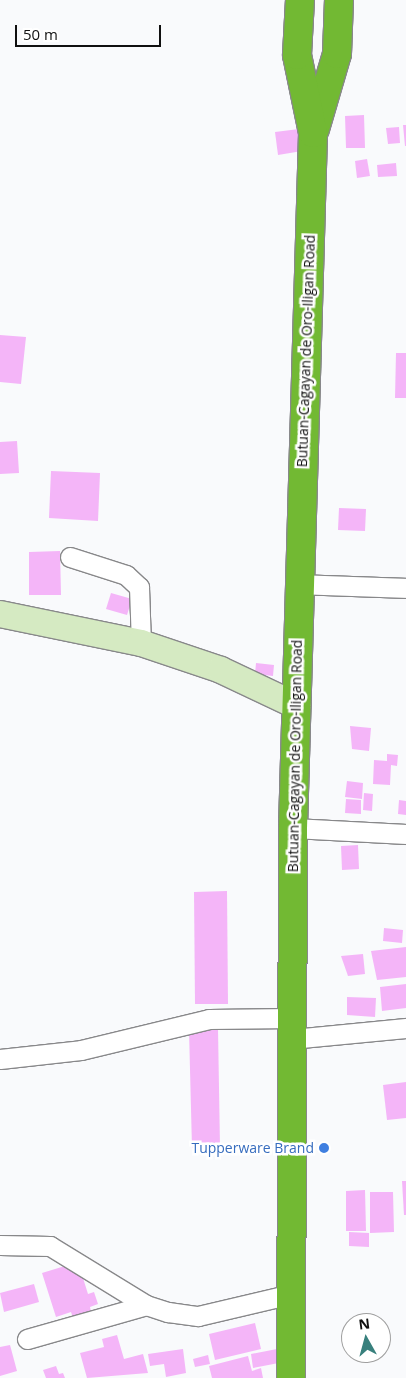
<!DOCTYPE html>
<style>
body{margin:0}
#map{position:relative;width:406px;height:1378px;overflow:hidden;background:#f9fafc;font-family:"Open Sans",sans-serif}
div>[style]{position:absolute}
[style*='--x']{left:calc(var(--x)*1px);top:calc(var(--y)*1px);width:calc(var(--w)*1px);rotate:calc(var(--a)*1deg)}
.building>*{inset:0;background:#f4b5f8}
.roads{filter:drop-shadow(1px 0 #88888a) drop-shadow(-1px 0 #88888a) drop-shadow(0 1px #88888a) drop-shadow(0 -1px #88888a)}
.street>*{height:19px;margin:-9.5px;padding:0 9.5px;transform-origin:9.5px;border-radius:9.5px;background:#fff}
.secondary>*{height:26px;margin:-13px;padding:0 13px;transform-origin:13px;border-radius:13px;background:#d5eac2}
.highway>*{height:28px;margin:-14px;padding:0 14px;transform-origin:14px;border-radius:14px;background:#72b933}
.dots>*{width:14px;height:14px;translate:-50% -50%;box-sizing:border-box;border:2px solid #fff;border-radius:50%}
span{translate:-50% -50%;white-space:nowrap;text-align:center;line-height:1.15;-webkit-text-stroke:5px #fff;paint-order:stroke}
.street-label{font-size:14px;color:#101010}
.shop-label{font-size:14px;color:#366cbe}
.right{translate:-100% -50%;text-align:right}
.north{position:absolute;left:341px;top:1313px;width:50px;height:50px;box-sizing:border-box;background:#fff;border:1px solid #9f9f9f;border-radius:50%;rotate:353deg;font-size:14px;font-weight:700;line-height:20px;text-align:center;color:#101010}
.north::after{content:'';display:block;margin:auto;width:18px;height:22px;background:#38807d;clip-path:polygon(50% 0,100% 100%,50% 72%,0 100%)}
.scale{position:absolute;left:15px;top:25px;width:146px;height:22px;box-sizing:border-box;border:2px solid #101010;border-top:0;padding-left:6px;font-size:15px;line-height:18px;white-space:nowrap;color:#101010;-webkit-text-stroke:4px #fff;paint-order:stroke}
</style>
<div id="map">
<div class="building">
<div style="clip-path:polygon(364px 115px,365px 148px,346px 148px,345px 116px)"></div>
<div style="clip-path:polygon(403px 125px,406px 125px,406px 146px,405px 146px)"></div>
<div style="clip-path:polygon(399px 127px,400px 143px,388px 144px,386px 128px)"></div>
<div style="clip-path:polygon(299px 129px,302px 151px,278px 155px,275px 132px)"></div>
<div style="clip-path:polygon(367px 159px,370px 176px,357px 178px,355px 161px)"></div>
<div style="clip-path:polygon(396px 163px,397px 176px,378px 177px,377px 165px)"></div>
<div style="clip-path:polygon(0 335px,26px 337px,21px 384px,0 382px)"></div>
<div style="clip-path:polygon(396px 353px,406px 353px,406px 398px,395px 398px)"></div>
<div style="clip-path:polygon(17px 441px,19px 473px,0 474px,0 442px)"></div>
<div style="clip-path:polygon(51px 471px,100px 473px,98px 521px,49px 518px)"></div>
<div style="clip-path:polygon(339px 508px,366px 509px,365px 531px,338px 530px)"></div>
<div style="clip-path:polygon(60px 551px,61px 595px,29px 595px,29px 552px)"></div>
<div style="clip-path:polygon(111px 593px,132px 599px,127px 615px,106px 609px)"></div>
<div style="clip-path:polygon(256px 663px,274px 665px,273px 676px,255px 674px)"></div>
<div style="clip-path:polygon(350px 726px,371px 728px,369px 751px,352px 749px)"></div>
<div style="clip-path:polygon(387px 754px,398px 755px,397px 766px,391px 765px,390px 785px,373px 784px,374px 760px,387px 761px)"></div>
<div style="clip-path:polygon(347px 781px,363px 783px,362px 799px,345px 797px)"></div>
<div style="clip-path:polygon(364px 793px,373px 794px,372px 811px,363px 810px)"></div>
<div style="clip-path:polygon(346px 799px,361px 800px,361px 814px,345px 813px)"></div>
<div style="clip-path:polygon(399px 800px,406px 801px,406px 815px,398px 814px)"></div>
<div style="clip-path:polygon(358px 845px,359px 869px,342px 870px,341px 846px)"></div>
<div style="clip-path:polygon(227px 891px,228px 1004px,195px 1004px,194px 892px)"></div>
<div style="clip-path:polygon(384px 928px,403px 930px,402px 943px,383px 941px)"></div>
<div style="clip-path:polygon(406px 947px,406px 977px,377px 980px,371px 951px)"></div>
<div style="clip-path:polygon(363px 954px,365px 974px,348px 976px,341px 956px)"></div>
<div style="clip-path:polygon(406px 984px,406px 1008px,382px 1011px,380px 987px)"></div>
<div style="clip-path:polygon(347px 997px,376px 998px,375px 1017px,347px 1015px)"></div>
<div style="clip-path:polygon(218px 1029px,220px 1147px,192px 1148px,189px 1030px)"></div>
<div style="clip-path:polygon(406px 1082px,406px 1118px,387px 1120px,383px 1085px)"></div>
<div style="clip-path:polygon(402px 1181px,406px 1181px,406px 1215px,404px 1215px)"></div>
<div style="clip-path:polygon(365px 1190px,366px 1231px,346px 1231px,346px 1191px)"></div>
<div style="clip-path:polygon(370px 1192px,393px 1192px,394px 1232px,370px 1233px)"></div>
<div style="clip-path:polygon(349px 1232px,369px 1233px,369px 1247px,349px 1246px)"></div>
<div style="clip-path:polygon(78px 1262px,88px 1294px,94px 1292px,98px 1304px,90px 1307px,91px 1312px,73px 1318px,71px 1312px,56px 1317px,42px 1273px)"></div>
<div style="clip-path:polygon(34px 1284px,39px 1302px,4px 1312px,0 1293px)"></div>
<div style="clip-path:polygon(255px 1323px,261px 1349px,215px 1360px,209px 1334px)"></div>
<div style="clip-path:polygon(117px 1335px,124px 1359px,143px 1354px,148px 1373px,87px 1378px,80px 1353px,104px 1347px,102px 1339px)"></div>
<div style="clip-path:polygon(10px 1345px,17px 1371px,0 1376px,0 1347px)"></div>
<div style="clip-path:polygon(282px 1348px,284px 1362px,253px 1368px,251px 1354px)"></div>
<div style="clip-path:polygon(183px 1349px,186px 1373px,166px 1377px,164px 1364px,150px 1366px,148px 1354px)"></div>
<div style="clip-path:polygon(208px 1355px,210px 1364px,195px 1367px,193px 1359px)"></div>
<div style="clip-path:polygon(248px 1356px,252px 1371px,261px 1368px,263px 1378px,212px 1378px,209px 1366px)"></div>
<div style="clip-path:polygon(56px 1366px,59px 1374px,63px 1373px,65px 1378px,46px 1378px,43px 1370px)"></div>
</div>
<div class="roads">
<div class="street">
<div style="--x:70;--y:557;--w:59;--a:17.8"></div>
<div style="--x:126;--y:575;--w:18;--a:43"></div>
<div style="--x:139;--y:587;--w:56;--a:88"></div>
<div style="--x:298;--y:584;--w:108;--a:2.1"></div>
<div style="--x:293;--y:828;--w:113;--a:3"></div>
<div style="--x:292;--y:1039;--w:115;--a:-5.5"></div>
<div style="--x:0;--y:1059;--w:81;--a:-6.3"></div>
<div style="--x:81;--y:1050;--w:132;--a:-13.6"></div>
<div style="--x:209;--y:1019;--w:83;--a:-0.7"></div>
<div style="--x:0;--y:1245;--w:50;--a:1.1"></div>
<div style="--x:50;--y:1246;--w:113;--a:31.6"></div>
<div style="--x:146;--y:1305;--w:23;--a:18"></div>
<div style="--x:168;--y:1312;--w:30;--a:8"></div>
<div style="--x:198;--y:1316;--w:97;--a:-13.2"></div>
<div style="--x:27;--y:1339;--w:124;--a:-15.9"></div>
</div>
<div class="secondary">
<div style="--x:0;--y:614;--w:144;--a:11.6"></div>
<div style="--x:141;--y:643;--w:84;--a:18.6"></div>
<div style="--x:221;--y:670;--w:84;--a:25.3"></div>
</div>
<div class="highway">
<div style="--x:315;--y:129;--w:78;--a:-73.7"></div>
<div style="--x:337;--y:54;--w:54;--a:-87.9"></div>
<div style="--x:291;--y:1378;--w:550;--a:-89.79"></div>
<div style="--x:293;--y:828;--w:695;--a:-88.35"></div>
<div style="--x:313;--y:133;--w:80;--a:-101.6"></div>
<div style="--x:297;--y:55;--w:55;--a:-86.9"></div>
</div>
</div>
<div class="dots">
<div style="left:324px;top:1148px;background:#3f7fe0"></div>
</div>
<div class="street-label">
<span style="left:306px;top:351px;rotate:-88deg">Butuan-Cagayan de Oro-Iligan Road</span>
<span style="left:295px;top:756px;rotate:-89deg">Butuan-Cagayan de Oro-Iligan Road</span>
</div>
<div class="shop-label">
<span class="right" style="left:314px;top:1148px">Tupperware Brand</span>
</div>
<div class="north">N</div>
<div class="scale">50 m</div>
</div>
